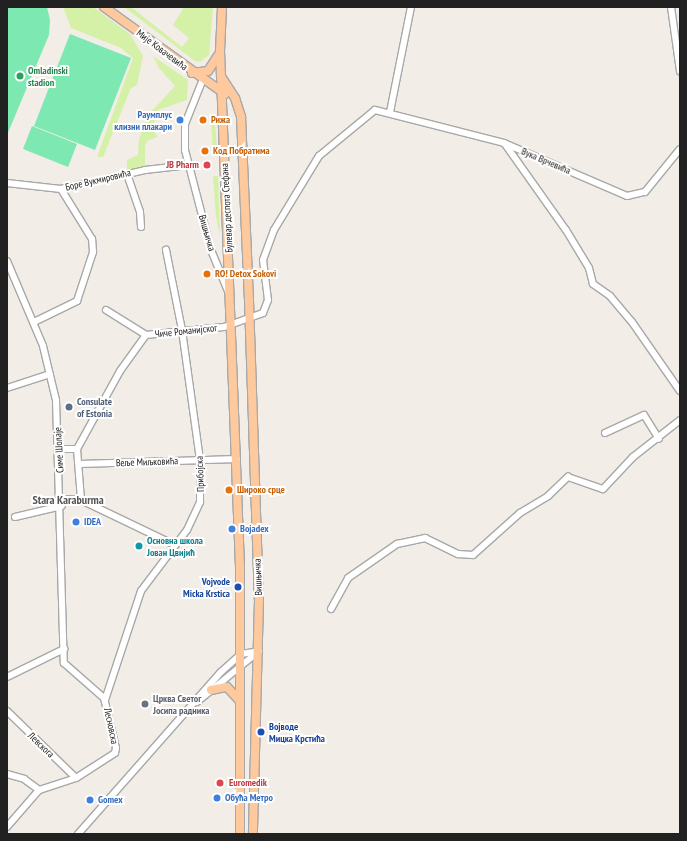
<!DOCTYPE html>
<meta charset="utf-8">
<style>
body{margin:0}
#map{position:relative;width:687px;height:841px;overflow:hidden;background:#f2ede6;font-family:"PT Sans Narrow",sans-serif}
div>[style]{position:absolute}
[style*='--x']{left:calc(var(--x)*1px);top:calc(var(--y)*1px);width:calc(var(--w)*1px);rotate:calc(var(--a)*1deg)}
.grass>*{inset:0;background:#d5f1a8}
.pitch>*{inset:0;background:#7de8b2}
.roads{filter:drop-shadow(1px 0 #a8a8a8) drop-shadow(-1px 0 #a8a8a8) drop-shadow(0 1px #a8a8a8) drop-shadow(0 -1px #a8a8a8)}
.minor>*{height:6px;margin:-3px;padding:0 3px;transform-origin:3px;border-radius:3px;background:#fff}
.major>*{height:8px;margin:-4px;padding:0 4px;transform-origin:4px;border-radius:4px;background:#ffc99e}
.dots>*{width:11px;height:11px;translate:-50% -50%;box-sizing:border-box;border:2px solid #fff;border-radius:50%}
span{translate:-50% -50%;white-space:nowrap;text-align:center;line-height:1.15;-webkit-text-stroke:4px #fff;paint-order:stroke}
.street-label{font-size:10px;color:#212121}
.leisure-label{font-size:10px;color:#27864d;font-weight:700}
.left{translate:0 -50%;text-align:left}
.shop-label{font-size:10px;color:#366cbe;font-weight:700}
.right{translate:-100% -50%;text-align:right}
.food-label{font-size:10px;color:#c56008;font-weight:700}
.health-label{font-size:10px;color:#be3a42;font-weight:700}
.service-label{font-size:10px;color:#4e5e75;font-weight:700}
.culture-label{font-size:10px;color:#0d838f;font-weight:700}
.transit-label{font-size:10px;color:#164399;font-weight:700}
.worship-label{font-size:10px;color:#5b616d;font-weight:700}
.quarter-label{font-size:12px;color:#545454;font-weight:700}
.frame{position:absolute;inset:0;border:8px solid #212121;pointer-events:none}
</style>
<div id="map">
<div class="grass">
<div style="clip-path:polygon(63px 7px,93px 7px,130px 34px,143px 56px,137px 85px,131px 88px,103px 157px,97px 157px,133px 58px,121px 48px,71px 28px)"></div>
<div style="clip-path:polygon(124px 7px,131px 7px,182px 47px,189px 38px,173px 25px,184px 7px,213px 7px,209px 55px,200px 62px,195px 61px)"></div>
<div style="clip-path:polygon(153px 56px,188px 80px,187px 100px,158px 110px,152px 129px,158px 137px,148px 140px,145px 146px,145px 170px,127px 174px,127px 160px,138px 155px,139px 139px,148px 115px,175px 86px,159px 68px)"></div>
<div style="clip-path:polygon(215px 121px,217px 150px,213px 152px,211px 123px)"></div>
<div style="clip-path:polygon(213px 176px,218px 176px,220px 236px,216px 217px)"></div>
</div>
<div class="pitch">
<div style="clip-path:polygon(7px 7px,47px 7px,50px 20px,49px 35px,7px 135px)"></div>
<div style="clip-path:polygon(70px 34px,131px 58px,95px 150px,34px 126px)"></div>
<div style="clip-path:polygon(32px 126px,77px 144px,68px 167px,23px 149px)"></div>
</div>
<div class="roads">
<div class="minor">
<div style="--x:671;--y:7;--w:65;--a:82"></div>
<div style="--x:203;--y:79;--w:48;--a:111.8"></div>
<div style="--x:185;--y:124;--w:26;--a:90"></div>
<div style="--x:185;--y:150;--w:103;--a:75.4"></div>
<div style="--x:211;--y:250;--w:50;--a:67.6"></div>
<div style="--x:390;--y:112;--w:107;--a:-78.7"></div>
<div style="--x:505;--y:144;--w:105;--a:54.7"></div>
<div style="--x:566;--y:230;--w:44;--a:58.8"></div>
<div style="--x:589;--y:268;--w:16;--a:76"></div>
<div style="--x:593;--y:284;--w:21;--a:35"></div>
<div style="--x:610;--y:296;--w:34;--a:50"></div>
<div style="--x:632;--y:322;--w:84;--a:55.2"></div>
<div style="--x:127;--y:174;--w:40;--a:71.1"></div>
<div style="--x:140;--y:212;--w:15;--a:86"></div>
<div style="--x:7;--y:183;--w:54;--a:6.3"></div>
<div style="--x:61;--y:189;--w:86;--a:-12.7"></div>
<div style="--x:145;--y:170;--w:44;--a:-6.5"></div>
<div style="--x:7;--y:261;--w:92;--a:67"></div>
<div style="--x:43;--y:346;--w:56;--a:76.5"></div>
<div style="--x:56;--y:400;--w:263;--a:88.3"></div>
<div style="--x:64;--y:663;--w:53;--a:41.2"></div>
<div style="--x:104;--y:698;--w:51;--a:76.5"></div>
<div style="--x:116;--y:748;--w:5;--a:101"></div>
<div style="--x:115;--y:753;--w:46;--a:147.3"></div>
<div style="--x:76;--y:778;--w:39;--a:162"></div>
<div style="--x:39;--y:790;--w:49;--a:130.9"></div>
<div style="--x:106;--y:310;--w:47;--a:32"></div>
<div style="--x:34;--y:322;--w:48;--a:-26"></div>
<div style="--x:77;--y:301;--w:52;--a:-71.9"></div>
<div style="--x:93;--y:252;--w:13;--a:-94"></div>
<div style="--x:92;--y:239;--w:59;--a:-121.8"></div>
<div style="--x:7;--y:388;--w:45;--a:-18"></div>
<div style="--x:605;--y:433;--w:43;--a:-24.8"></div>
<div style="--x:644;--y:415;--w:28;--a:58"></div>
<div style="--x:59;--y:449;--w:18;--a:0"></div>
<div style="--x:77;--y:449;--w:89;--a:-61.1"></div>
<div style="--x:120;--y:371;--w:44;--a:-54.2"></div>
<div style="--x:146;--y:335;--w:78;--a:-5.9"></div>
<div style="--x:224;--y:327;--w:41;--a:-19.7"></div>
<div style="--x:263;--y:313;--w:14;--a:-69"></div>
<div style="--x:268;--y:300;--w:40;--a:-97.1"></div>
<div style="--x:263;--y:260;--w:32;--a:-70"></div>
<div style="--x:274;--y:230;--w:87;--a:-58.7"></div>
<div style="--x:319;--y:156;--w:72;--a:-39.4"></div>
<div style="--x:375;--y:110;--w:133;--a:14.3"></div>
<div style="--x:504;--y:143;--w:134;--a:23.3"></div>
<div style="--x:627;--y:196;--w:18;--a:-13"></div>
<div style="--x:645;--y:192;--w:55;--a:-50.9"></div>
<div style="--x:77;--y:449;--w:51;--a:85.5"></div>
<div style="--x:80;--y:464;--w:157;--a:-1.8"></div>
<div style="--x:61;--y:499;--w:20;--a:3"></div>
<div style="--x:81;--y:500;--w:104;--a:25.6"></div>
<div style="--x:15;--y:517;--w:48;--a:-13.2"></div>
<div style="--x:331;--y:609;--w:35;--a:-61"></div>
<div style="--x:348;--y:578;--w:60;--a:-34.8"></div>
<div style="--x:397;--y:544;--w:29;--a:-12"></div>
<div style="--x:425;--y:538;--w:37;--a:26"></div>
<div style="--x:458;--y:554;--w:15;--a:4"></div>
<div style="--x:473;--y:555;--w:63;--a:-41.8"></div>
<div style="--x:520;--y:513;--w:33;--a:-31"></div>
<div style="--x:548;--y:496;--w:28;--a:-44"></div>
<div style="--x:568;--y:477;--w:37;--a:19"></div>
<div style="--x:603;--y:489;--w:44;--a:-46.8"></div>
<div style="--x:633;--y:457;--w:60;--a:-38.2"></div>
<div style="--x:7;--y:677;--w:64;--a:-26.2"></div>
<div style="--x:105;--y:700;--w:115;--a:-71.7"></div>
<div style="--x:141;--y:591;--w:76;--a:-53"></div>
<div style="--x:187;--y:530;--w:31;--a:-65"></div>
<div style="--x:200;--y:502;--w:42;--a:-90"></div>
<div style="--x:200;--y:460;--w:131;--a:-97.9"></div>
<div style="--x:182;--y:330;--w:82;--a:-101.3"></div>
<div style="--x:197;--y:702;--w:80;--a:-39.4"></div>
<div style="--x:7;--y:711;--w:96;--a:44.2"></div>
<div style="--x:7;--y:774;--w:18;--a:16"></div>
<div style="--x:24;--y:779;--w:19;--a:36"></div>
<div style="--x:78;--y:834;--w:216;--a:-48.6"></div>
<div style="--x:221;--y:672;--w:27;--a:-42"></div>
<div style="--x:241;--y:654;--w:18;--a:-9"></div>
</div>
<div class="major">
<div style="--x:104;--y:7;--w:149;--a:35.7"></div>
<div style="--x:222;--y:7;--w:44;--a:92.6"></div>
<div style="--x:220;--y:51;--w:516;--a:87.78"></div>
<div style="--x:240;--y:567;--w:267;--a:90"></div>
<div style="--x:192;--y:73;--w:16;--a:-7"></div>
<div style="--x:208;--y:71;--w:20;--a:-57"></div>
<div style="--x:222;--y:78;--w:24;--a:57"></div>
<div style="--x:235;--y:98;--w:20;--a:72"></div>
<div style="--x:241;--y:117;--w:184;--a:87.5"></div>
<div style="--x:249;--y:301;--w:299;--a:88.1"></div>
<div style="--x:259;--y:600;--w:234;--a:91.5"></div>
<div style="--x:211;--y:690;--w:16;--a:-11"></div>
<div style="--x:227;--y:687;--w:18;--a:47"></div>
</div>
</div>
<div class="dots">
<div style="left:20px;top:76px;background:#2e9e5b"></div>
<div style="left:180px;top:120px;background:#3f7fe0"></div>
<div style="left:203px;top:120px;background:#e8710a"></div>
<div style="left:205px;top:151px;background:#e8710a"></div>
<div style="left:207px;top:165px;background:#e0444e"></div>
<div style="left:207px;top:274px;background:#e8710a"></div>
<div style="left:69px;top:407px;background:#5c6f8a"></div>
<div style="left:229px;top:490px;background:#e8710a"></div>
<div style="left:76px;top:522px;background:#3f7fe0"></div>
<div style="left:232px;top:529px;background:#3f7fe0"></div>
<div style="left:139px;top:546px;background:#0f9aa8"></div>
<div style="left:238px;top:587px;background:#1a4fb4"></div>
<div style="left:145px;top:704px;background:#6b7280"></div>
<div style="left:261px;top:732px;background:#1a4fb4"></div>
<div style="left:220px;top:783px;background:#e0444e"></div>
<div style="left:217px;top:798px;background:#3f7fe0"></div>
<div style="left:90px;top:800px;background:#3f7fe0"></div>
</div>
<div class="street-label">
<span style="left:162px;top:50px;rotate:37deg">Мије Ковачевића</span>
<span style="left:546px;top:161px;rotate:23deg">Вука Врчевића</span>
<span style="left:98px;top:180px;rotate:-13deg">Боре Вукмировића</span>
<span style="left:227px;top:208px;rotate:-93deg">Булевар деспота Стефана</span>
<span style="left:207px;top:233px;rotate:74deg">Вишњичка</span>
<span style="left:186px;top:331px;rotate:-6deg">Чиче Романијског</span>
<span style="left:59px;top:450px;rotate:-93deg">Симе Шолаје</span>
<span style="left:147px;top:462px;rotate:-2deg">Веље Миљковића</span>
<span style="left:200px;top:474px;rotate:-92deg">Прибојска</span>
<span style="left:258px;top:577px;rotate:-92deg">Вишњичка</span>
<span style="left:111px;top:726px;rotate:78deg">Лесновска</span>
<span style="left:41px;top:745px;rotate:44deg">Левскога</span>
</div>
<div class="leisure-label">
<span class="left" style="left:28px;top:76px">Omladinski<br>stadion</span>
</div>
<div class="shop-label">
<span class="right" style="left:172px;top:120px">Раумплус<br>клизни плакари</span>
<span class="left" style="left:84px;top:522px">IDEA</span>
<span class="left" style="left:240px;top:529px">Bojadex</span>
<span class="left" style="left:225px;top:798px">Обућа Метро</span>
<span class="left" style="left:98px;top:800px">Gomex</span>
</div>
<div class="food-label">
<span class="left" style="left:211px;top:120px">Рижа</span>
<span class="left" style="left:213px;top:151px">Код Побратима</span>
<span class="left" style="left:215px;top:274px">RO! Detox Sokovi</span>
<span class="left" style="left:237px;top:490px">Широко срце</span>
</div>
<div class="health-label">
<span class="right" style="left:199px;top:165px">JB Pharm</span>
<span class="left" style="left:229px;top:783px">Euromedik</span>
</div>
<div class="service-label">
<span class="left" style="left:77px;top:407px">Consulate<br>of Estonia</span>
</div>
<div class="culture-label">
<span class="left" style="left:147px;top:546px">Основна школа<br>Јован Цвијић</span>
</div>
<div class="transit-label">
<span class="right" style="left:230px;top:587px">Vojvode<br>Micka Krstica</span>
<span class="left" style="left:269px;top:732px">Војводе<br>Мицка Крстића</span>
</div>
<div class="worship-label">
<span class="left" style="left:153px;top:704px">Црква Светог<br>Јосипа радника</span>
</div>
<div class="quarter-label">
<span style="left:68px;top:500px">Stara Karaburma</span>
</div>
<div class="frame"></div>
</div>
